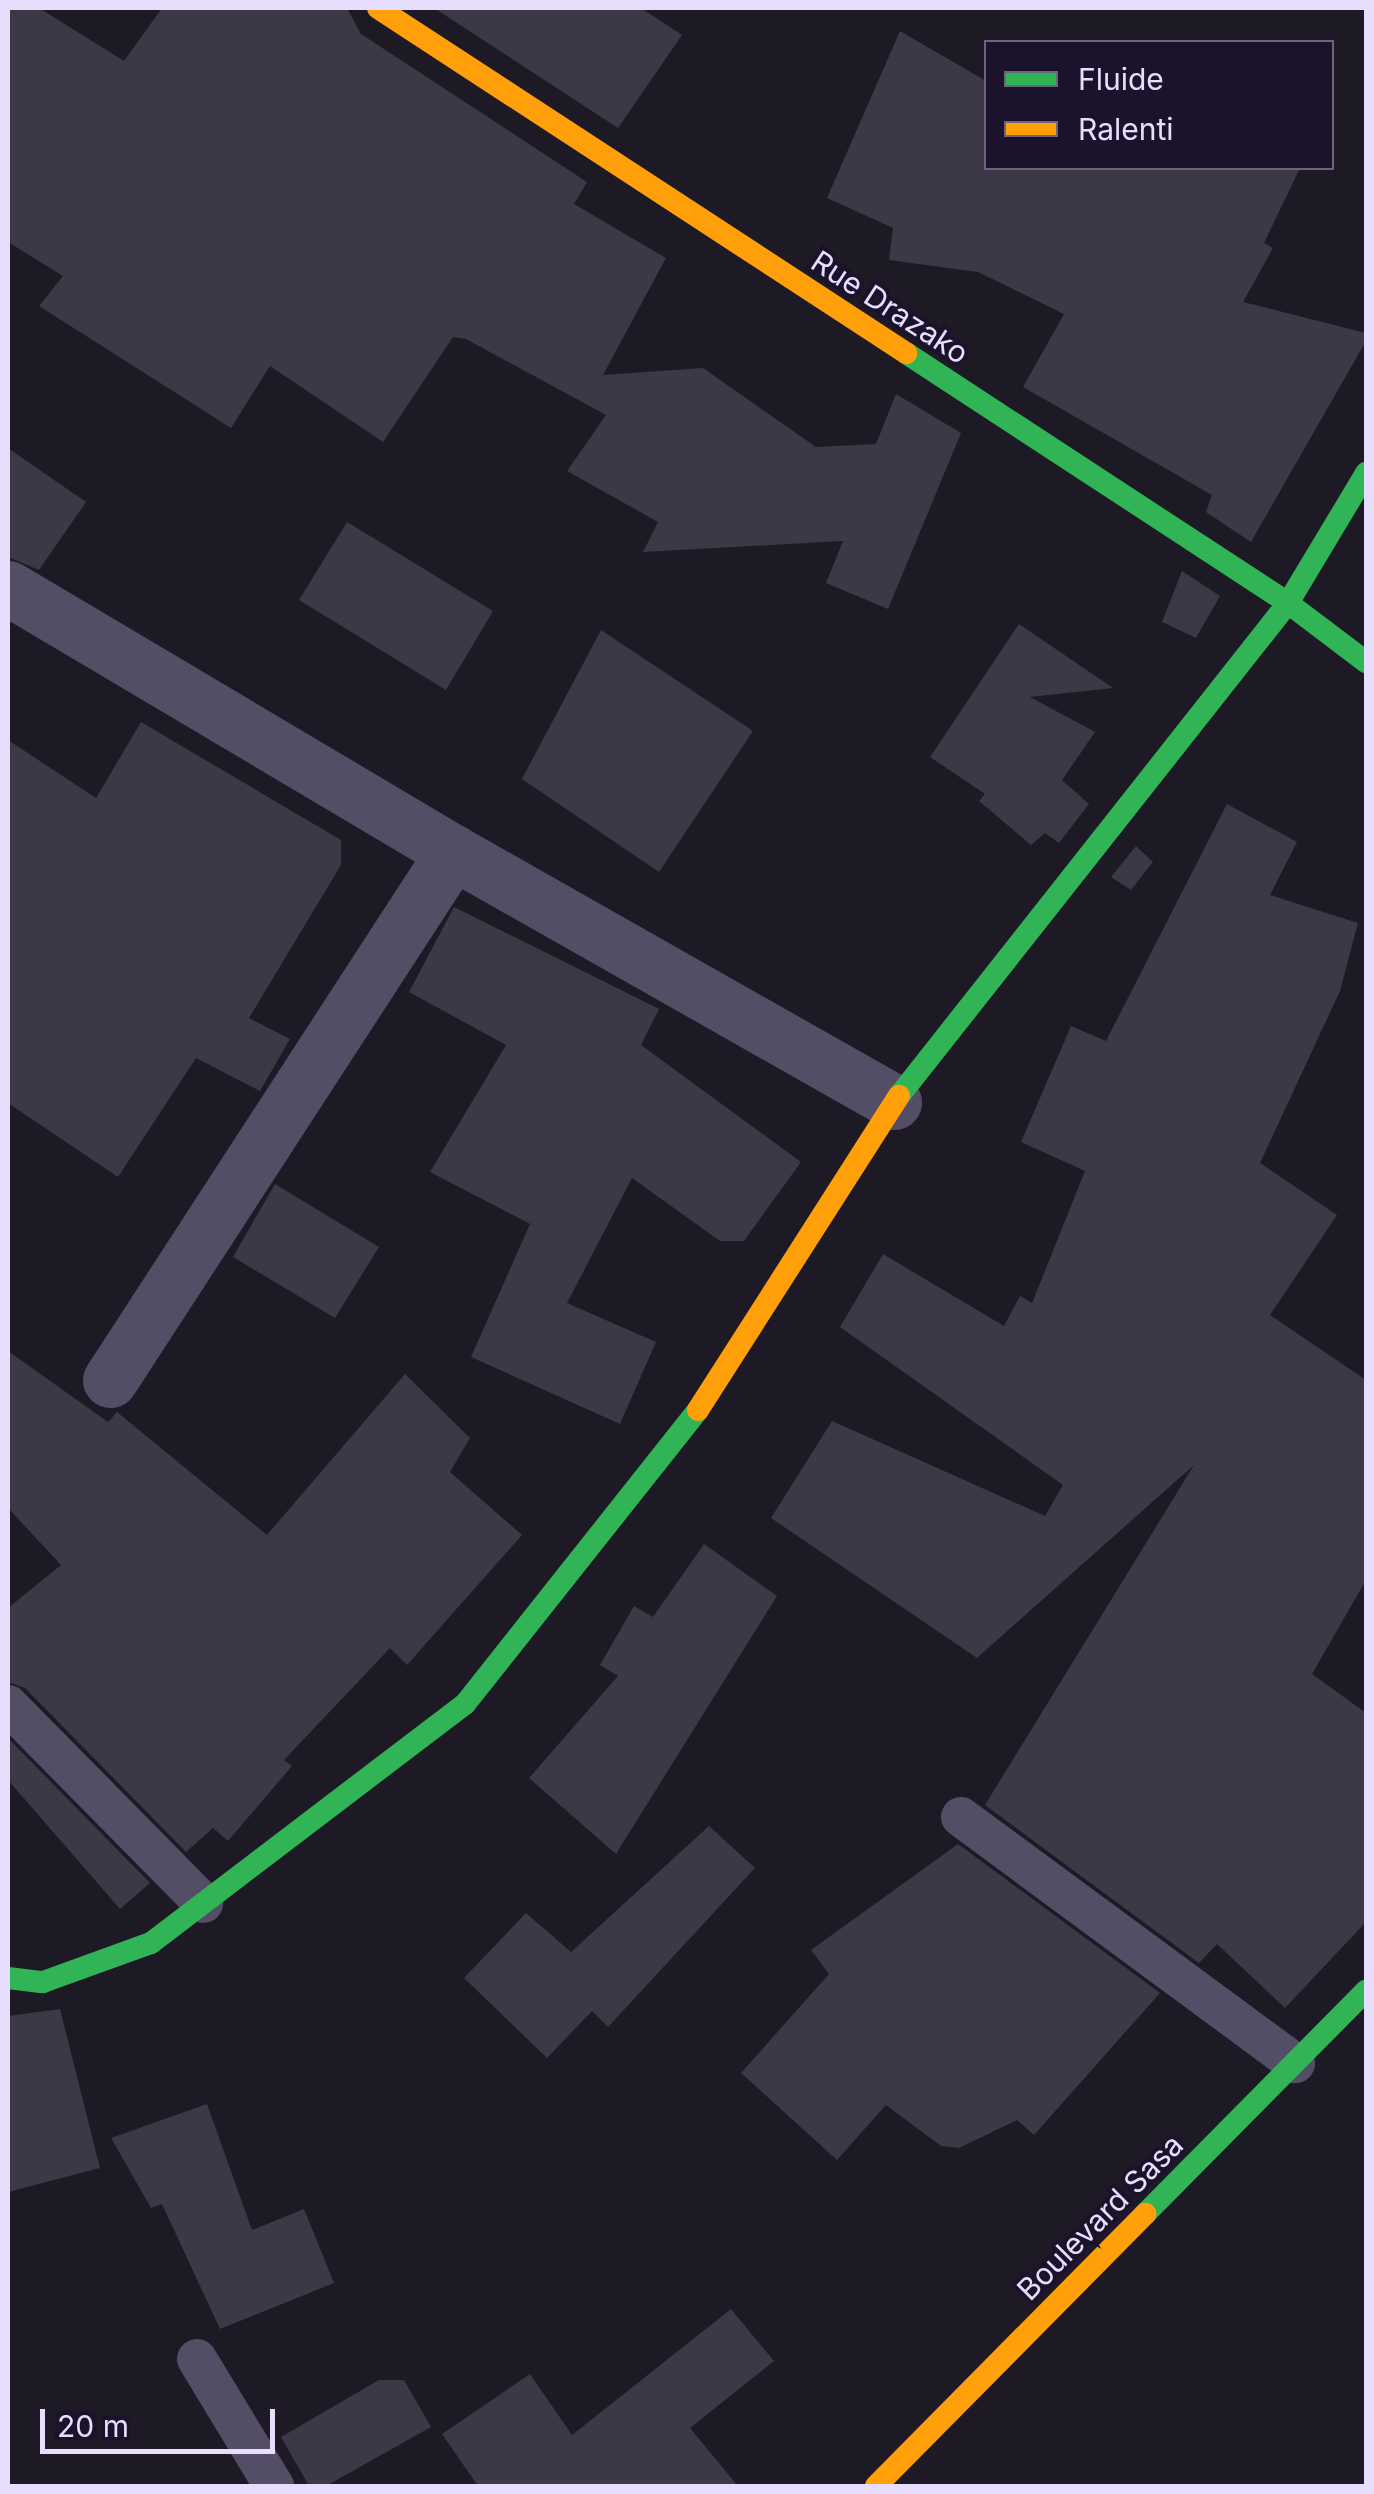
<!DOCTYPE html>
<style>
body{margin:0}
#map{position:relative;width:1374px;height:2494px;overflow:hidden;background:#1d1925;font-family:Inter,sans-serif}
div>[style]{position:absolute}
[style*='--x']{left:calc(var(--x)*1px);top:calc(var(--y)*1px);width:calc(var(--w)*1px);rotate:calc(var(--a)*1deg)}
.building>*{inset:0;background:#3c3846}
.lane>*{height:40px;margin:-20px;padding:0 20px;transform-origin:20px;border-radius:20px;background:#534e66}
.street>*{height:55px;margin:-27.5px;padding:0 27.5px;transform-origin:27.5px;border-radius:27.5px;background:#534e66}
.fast>*{height:22px;margin:-11px;padding:0 11px;transform-origin:11px;border-radius:11px;background:#30b455}
.slow>*{height:22px;margin:-11px;padding:0 11px;transform-origin:11px;border-radius:11px;background:#ff9f0a}
span{translate:-50% -50%;white-space:nowrap;text-align:center;line-height:1.15;-webkit-text-stroke:8px #1b132b;paint-order:stroke}
.street-label{font-size:30px;color:#e7defe}
.frame{position:absolute;inset:0;border:10px solid #e7defe;pointer-events:none}
.legend{position:absolute;left:984px;top:40px;width:350px;height:130px;box-sizing:border-box;background:#1b132b;border:2px solid #6d647f;margin:0;padding:12px 18px;list-style:none;font-size:30px;color:#e7defe}
.legend li{display:flex;align-items:center;gap:20px;height:50px}
.legend b{width:50px;border:2px solid #6d647f}
.scale{position:absolute;left:40px;top:2409px;width:235px;height:45px;box-sizing:border-box;border:5px solid #e7defe;border-top:0;padding-left:12px;font-size:30px;line-height:35px;white-space:nowrap;color:#e7defe;-webkit-text-stroke:8px #1b132b;paint-order:stroke}
</style>
<div id="map">
<div class="building">
<div style="clip-path:polygon(8px 8px,39px 8px,124px 61px,162px 8px,347px 8px,361px 34px,587px 182px,574px 204px,666px 258px,603px 375px,703px 368px,816px 447px,876px 444px,896px 394px,961px 433px,888px 609px,826px 583px,843px 541px,643px 552px,658px 522px,567px 471px,606px 415px,466px 339px,453px 337px,383px 442px,270px 366px,231px 428px,39px 306px,63px 276px,8px 242px)"></div>
<div style="clip-path:polygon(434px 8px,641px 8px,682px 35px,618px 128px)"></div>
<div style="clip-path:polygon(900px 31px,986px 81px,986px 168px,1300px 168px,1264px 243px,1273px 248px,1243px 302px,1366px 333px,1366px 341px,1251px 542px,1206px 512px,1212px 495px,1023px 387px,1064px 314px,978px 272px,889px 260px,893px 228px,827px 198px)"></div>
<div style="clip-path:polygon(8px 448px,86px 502px,39px 570px,8px 557px)"></div>
<div style="clip-path:polygon(347px 522px,493px 611px,446px 690px,299px 600px)"></div>
<div style="clip-path:polygon(1182px 571px,1220px 596px,1196px 638px,1162px 622px)"></div>
<div style="clip-path:polygon(1019px 624px,1113px 688px,1030px 697px,1095px 732px,1062px 780px,1089px 804px,1059px 843px,1045px 833px,1031px 845px,979px 801px,985px 794px,930px 757px)"></div>
<div style="clip-path:polygon(601px 630px,753px 731px,659px 872px,522px 779px)"></div>
<div style="clip-path:polygon(141px 722px,341px 840px,341px 865px,249px 1018px,290px 1039px,260px 1091px,196px 1058px,118px 1177px,8px 1103px,8px 740px,96px 798px)"></div>
<div style="clip-path:polygon(1227px 804px,1297px 842px,1270px 895px,1358px 923px,1340px 991px,1260px 1163px,1337px 1215px,1270px 1315px,1366px 1380px,1366px 1580px,1312px 1674px,1366px 1713px,1366px 1922px,1285px 2008px,1217px 1944px,1199px 1963px,985px 1805px,1194px 1465px,977px 1658px,771px 1518px,832px 1421px,1045px 1516px,1063px 1485px,840px 1327px,883px 1254px,1004px 1326px,1020px 1296px,1032px 1303px,1085px 1171px,1021px 1142px,1071px 1026px,1106px 1041px)"></div>
<div style="clip-path:polygon(1136px 846px,1153px 862px,1131px 890px,1111px 877px)"></div>
<div style="clip-path:polygon(454px 907px,659px 1009px,641px 1045px,801px 1162px,744px 1241px,720px 1241px,632px 1178px,567px 1303px,656px 1342px,620px 1424px,471px 1357px,530px 1224px,430px 1172px,506px 1045px,409px 992px)"></div>
<div style="clip-path:polygon(275px 1184px,379px 1247px,335px 1318px,233px 1257px)"></div>
<div style="clip-path:polygon(8px 1351px,108px 1422px,117px 1412px,267px 1535px,405px 1374px,470px 1438px,450px 1472px,522px 1535px,407px 1665px,390px 1648px,284px 1760px,292px 1766px,228px 1841px,213px 1828px,186px 1852px,25px 1688px,8px 1682px,8px 1608px,61px 1565px,8px 1508px)"></div>
<div style="clip-path:polygon(704px 1544px,777px 1596px,616px 1854px,529px 1778px,618px 1676px,600px 1665px,634px 1606px,653px 1617px)"></div>
<div style="clip-path:polygon(8px 1738px,150px 1883px,120px 1909px,8px 1780px)"></div>
<div style="clip-path:polygon(709px 1826px,755px 1868px,608px 2027px,592px 2011px,547px 2058px,464px 1978px,526px 1913px,571px 1952px)"></div>
<div style="clip-path:polygon(958px 1844px,1160px 1993px,1034px 2135px,1017px 2120px,959px 2148px,941px 2146px,886px 2105px,837px 2160px,741px 2073px,829px 1974px,811px 1950px)"></div>
<div style="clip-path:polygon(60px 2009px,100px 2168px,8px 2192px,8px 2016px)"></div>
<div style="clip-path:polygon(207px 2104px,252px 2230px,304px 2209px,334px 2283px,220px 2329px,162px 2204px,151px 2208px,111px 2138px)"></div>
<div style="clip-path:polygon(731px 2309px,774px 2361px,690px 2428px,738px 2486px,478px 2486px,442px 2434px,530px 2374px,572px 2435px)"></div>
<div style="clip-path:polygon(379px 2380px,404px 2380px,431px 2427px,326px 2486px,309px 2486px,281px 2437px)"></div>
</div>
<div class="lane">
<div style="--x:8;--y:1705;--w:278;--a:45.4"></div>
<div style="--x:961;--y:1817;--w:415;--a:36.4"></div>
<div style="--x:197;--y:2359;--w:149;--a:58.8"></div>
</div>
<div class="street">
<div style="--x:8;--y:588;--w:517;--a:30.68"></div>
<div style="--x:453;--y:852;--w:507;--a:29.55"></div>
<div style="--x:110;--y:1380;--w:630;--a:-56.99"></div>
</div>
<div class="fast">
<div style="--x:906;--y:353;--w:457;--a:33.2"></div>
<div style="--x:1288;--y:603;--w:98;--a:37.1"></div>
<div style="--x:899;--y:1096;--w:628;--a:-51.72"></div>
<div style="--x:1288;--y:603;--w:152;--a:-59"></div>
<div style="--x:8;--y:1978;--w:35;--a:7"></div>
<div style="--x:43;--y:1982;--w:115;--a:-19.9"></div>
<div style="--x:151;--y:1943;--w:395;--a:-37.3"></div>
<div style="--x:465;--y:1704;--w:375;--a:-51.6"></div>
<div style="--x:1145;--y:2214;--w:314;--a:-45.3"></div>
</div>
<div class="slow">
<div style="--x:378;--y:8;--w:631;--a:33.16"></div>
<div style="--x:698;--y:1410;--w:373;--a:-57.4"></div>
<div style="--x:876;--y:2486;--w:383;--a:-45.3"></div>
</div>
<div class="street-label">
<span style="left:890px;top:307px;rotate:33deg">Rue Drazako</span>
<span style="left:1100px;top:2217px;rotate:-45deg">Boulevard Sasa</span>
</div>
<div class="frame"></div>
<ul class="legend">
<li><b style="height:12px;background:#30b455"></b>Fluide</li>
<li><b style="height:12px;background:#ff9f0a"></b>Ralenti</li>
</ul>
<div class="scale">20 m</div>
</div>
